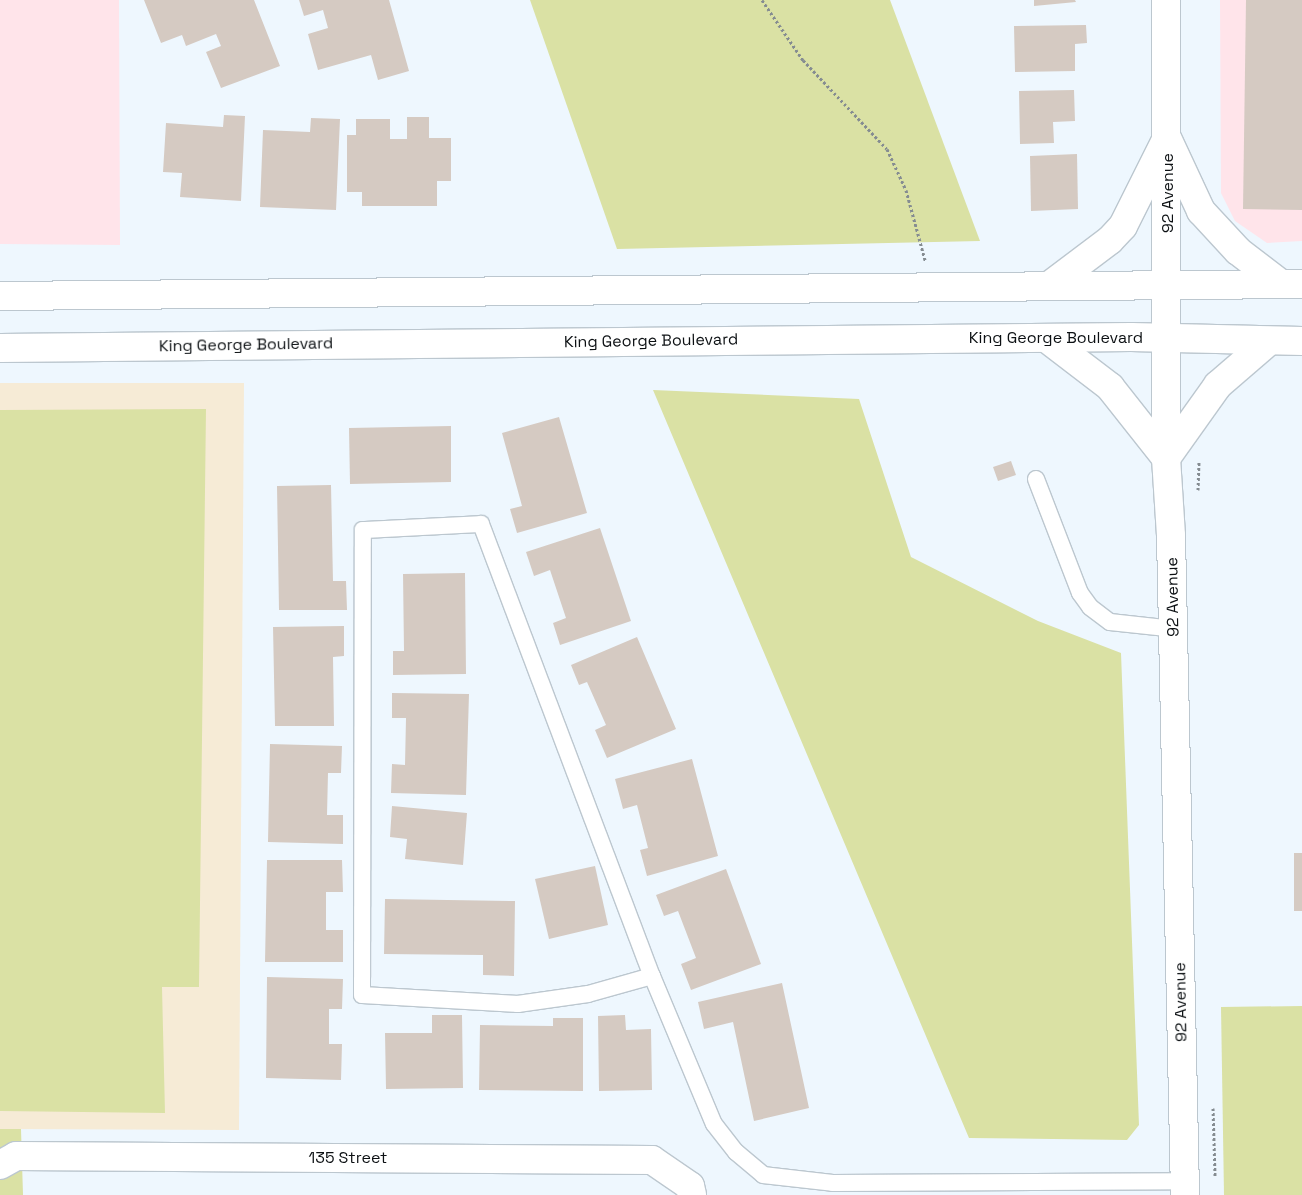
<!DOCTYPE html>
<style>
body{margin:0}
#map{position:relative;width:1302px;height:1195px;overflow:hidden;background:#eef7fe;font-family:"Space Grotesk",sans-serif}
div>[style]{position:absolute}
[style*='--x']{left:calc(var(--x)*1px);top:calc(var(--y)*1px);width:calc(var(--w)*1px);rotate:calc(var(--a)*1deg)}
.commercial>*{inset:0;background:#ffe4ea}
.education>*{inset:0;background:#f6ebd6}
.green>*{inset:0;background:#dae1a4}
.building>*{inset:0;background:#d5cac2}
.path>*{height:3px;margin-top:-1.5px;transform-origin:0;background:repeating-linear-gradient(90deg,#858c91 0 2.5px,transparent 0 5px)}
.roads{filter:drop-shadow(1px 0 #bcc7cf) drop-shadow(-1px 0 #bcc7cf) drop-shadow(0 1px #bcc7cf) drop-shadow(0 -1px #bcc7cf)}
.service>*{height:16px;margin:-8px;padding:0 8px;transform-origin:8px;border-radius:8px;background:#fff}
.minor>*{height:28px;margin:-14px;padding:0 14px;transform-origin:14px;border-radius:14px;background:#fff}
.secondary>*{height:28px;margin:-14px;padding:0 14px;transform-origin:14px;border-radius:14px;background:#fff}
.primary>*{height:28px;margin:-14px;padding:0 14px;transform-origin:14px;border-radius:14px;background:#fff}
span{translate:-50% -50%;white-space:nowrap;text-align:center;line-height:1.15;-webkit-text-stroke:5px #fff;paint-order:stroke}
.street-label{font-size:16px;color:#0c1013}
</style>
<div id="map">
<div class="commercial">
<div style="clip-path:polygon(0 0,119px 0,120px 245px,0 244px)"></div>
<div style="clip-path:polygon(1220px 0,1302px 0,1302px 241px,1267px 243px,1235px 221px,1221px 193px)"></div>
</div>
<div class="education">
<div style="clip-path:polygon(0 383px,244px 383px,239px 1130px,0 1129px)"></div>
</div>
<div class="green">
<div style="clip-path:polygon(530px 0,890px 0,980px 241px,617px 249px)"></div>
<div style="clip-path:polygon(653px 390px,859px 399px,911px 557px,1038px 621px,1121px 653px,1139px 1125px,1127px 1140px,969px 1138px)"></div>
<div style="clip-path:polygon(206px 409px,199px 987px,162px 987px,165px 1113px,0 1111px,0 410px)"></div>
<div style="clip-path:polygon(1302px 1006px,1302px 1195px,1224px 1195px,1221px 1007px)"></div>
<div style="clip-path:polygon(0 1129px,21px 1129px,23px 1195px,0 1195px)"></div>
</div>
<div class="building">
<div style="clip-path:polygon(144px 0,254px 0,280px 66px,221px 88px,206px 52px,221px 46px,216px 34px,186px 46px,182px 35px,161px 43px)"></div>
<div style="clip-path:polygon(299px 0,389px 0,409px 71px,378px 80px,371px 55px,318px 70px,308px 34px,328px 28px,323px 10px,304px 16px)"></div>
<div style="clip-path:polygon(1034px 0,1075px 0,1076px 2px,1034px 6px)"></div>
<div style="clip-path:polygon(1246px 0,1302px 0,1302px 210px,1243px 209px)"></div>
<div style="clip-path:polygon(1086px 25px,1087px 43px,1075px 44px,1075px 71px,1015px 72px,1014px 26px)"></div>
<div style="clip-path:polygon(1074px 90px,1075px 121px,1053px 122px,1054px 143px,1020px 144px,1019px 91px)"></div>
<div style="clip-path:polygon(224px 115px,245px 116px,241px 201px,180px 197px,182px 173px,163px 172px,166px 123px,223px 127px)"></div>
<div style="clip-path:polygon(407px 117px,429px 117px,429px 138px,451px 138px,451px 181px,437px 181px,437px 206px,362px 206px,362px 192px,347px 192px,347px 135px,356px 135px,356px 119px,390px 119px,390px 139px,407px 139px)"></div>
<div style="clip-path:polygon(311px 118px,340px 119px,336px 210px,260px 207px,263px 130px,310px 132px)"></div>
<div style="clip-path:polygon(1077px 154px,1078px 209px,1031px 211px,1030px 156px)"></div>
<div style="clip-path:polygon(559px 417px,587px 513px,517px 533px,510px 509px,522px 506px,502px 433px)"></div>
<div style="clip-path:polygon(451px 426px,451px 482px,350px 484px,349px 428px)"></div>
<div style="clip-path:polygon(1011px 461px,1016px 475px,998px 481px,993px 467px)"></div>
<div style="clip-path:polygon(331px 485px,333px 581px,346px 581px,347px 610px,279px 610px,277px 486px)"></div>
<div style="clip-path:polygon(600px 528px,631px 621px,560px 645px,553px 623px,566px 618px,550px 570px,534px 576px,526px 552px)"></div>
<div style="clip-path:polygon(465px 573px,466px 674px,393px 675px,393px 651px,404px 651px,403px 574px)"></div>
<div style="clip-path:polygon(344px 626px,344px 656px,333px 657px,334px 726px,275px 726px,273px 627px)"></div>
<div style="clip-path:polygon(637px 637px,676px 729px,607px 758px,595px 730px,606px 725px,587px 682px,579px 685px,571px 665px)"></div>
<div style="clip-path:polygon(392px 693px,469px 694px,466px 795px,391px 793px,392px 764px,405px 765px,406px 718px,392px 718px)"></div>
<div style="clip-path:polygon(270px 744px,342px 746px,341px 773px,328px 773px,327px 815px,343px 815px,343px 844px,268px 842px)"></div>
<div style="clip-path:polygon(692px 759px,718px 856px,647px 876px,640px 850px,648px 848px,637px 805px,623px 809px,615px 779px)"></div>
<div style="clip-path:polygon(392px 806px,467px 813px,463px 865px,405px 859px,407px 839px,390px 837px)"></div>
<div style="clip-path:polygon(1294px 853px,1302px 853px,1302px 911px,1294px 911px)"></div>
<div style="clip-path:polygon(267px 860px,342px 860px,343px 892px,326px 892px,326px 930px,343px 930px,343px 962px,265px 962px)"></div>
<div style="clip-path:polygon(595px 866px,608px 925px,549px 939px,535px 879px)"></div>
<div style="clip-path:polygon(726px 869px,761px 964px,691px 990px,681px 964px,696px 958px,678px 911px,664px 916px,656px 895px)"></div>
<div style="clip-path:polygon(385px 899px,515px 901px,514px 976px,483px 975px,483px 955px,384px 954px)"></div>
<div style="clip-path:polygon(267px 977px,343px 979px,342px 1009px,329px 1009px,329px 1044px,342px 1044px,341px 1080px,266px 1078px)"></div>
<div style="clip-path:polygon(782px 983px,809px 1108px,754px 1121px,733px 1022px,704px 1029px,698px 1002px)"></div>
<div style="clip-path:polygon(432px 1015px,462px 1015px,463px 1088px,386px 1089px,385px 1033px,432px 1033px)"></div>
<div style="clip-path:polygon(625px 1015px,626px 1030px,651px 1029px,652px 1090px,599px 1091px,598px 1016px)"></div>
<div style="clip-path:polygon(553px 1018px,583px 1018px,583px 1091px,479px 1090px,480px 1025px,553px 1026px)"></div>
</div>
<div class="path">
<div style="--x:762;--y:0;--w:73;--a:55.7"></div>
<div style="--x:803;--y:60;--w:122;--a:46.7"></div>
<div style="--x:887;--y:149;--w:45;--a:65.1"></div>
<div style="--x:906;--y:190;--w:73;--a:74.8"></div>
<div style="--x:1198;--y:490;--w:29;--a:-88"></div>
<div style="--x:1213;--y:1108;--w:69;--a:88.3"></div>
</div>
<div class="roads">
<div class="service">
<div style="--x:1036;--y:479;--w:122;--a:68.9"></div>
<div style="--x:1080;--y:593;--w:17;--a:54"></div>
<div style="--x:1090;--y:607;--w:25;--a:37"></div>
<div style="--x:1110;--y:622;--w:64;--a:6.2"></div>
<div style="--x:652;--y:976;--w:66;--a:164.3"></div>
<div style="--x:588;--y:994;--w:71;--a:171.9"></div>
<div style="--x:518;--y:1004;--w:156;--a:-176.7"></div>
<div style="--x:362;--y:995;--w:465;--a:-89.9"></div>
<div style="--x:363;--y:530;--w:118;--a:-2.9"></div>
<div style="--x:481;--y:524;--w:483;--a:69.3"></div>
<div style="--x:652;--y:976;--w:160;--a:67.3"></div>
<div style="--x:714;--y:1124;--w:36;--a:52"></div>
<div style="--x:736;--y:1152;--w:35;--a:40"></div>
<div style="--x:763;--y:1175;--w:70;--a:6.5"></div>
<div style="--x:833;--y:1183;--w:352;--a:-0.3"></div>
</div>
<div class="minor">
<div style="--x:0;--y:1165;--w:18;--a:-29"></div>
<div style="--x:16;--y:1156;--w:636;--a:0.36"></div>
<div style="--x:652;--y:1160;--w:46;--a:34.4"></div>
<div style="--x:690;--y:1186;--w:9;--a:77"></div>
</div>
<div class="secondary">
<div style="--x:1166;--y:0;--w:458;--a:90"></div>
<div style="--x:1166;--y:458;--w:78;--a:86.3"></div>
<div style="--x:1171;--y:536;--w:659;--a:88.78"></div>
</div>
<div class="primary">
<div style="--x:1167;--y:138;--w:81;--a:65"></div>
<div style="--x:1201;--y:211;--w:54;--a:47.2"></div>
<div style="--x:1238;--y:251;--w:54;--a:37.5"></div>
<div style="--x:1049;--y:286;--w:76;--a:-37"></div>
<div style="--x:1110;--y:240;--w:19;--a:-47"></div>
<div style="--x:1123;--y:226;--w:98;--a:-63.4"></div>
<div style="--x:0;--y:296;--w:1302;--a:-0.53"></div>
<div style="--x:1046;--y:338;--w:81;--a:37.4"></div>
<div style="--x:1110;--y:387;--w:90;--a:51.7"></div>
<div style="--x:1166;--y:458;--w:90;--a:-54.5"></div>
<div style="--x:1218;--y:385;--w:67;--a:-40.8"></div>
<div style="--x:0;--y:348;--w:1131;--a:-0.56"></div>
<div style="--x:1131;--y:337;--w:171;--a:1.3"></div>
</div>
</div>
<div class="street-label">
<span style="left:1168px;top:193px;rotate:-90deg">92 Avenue</span>
<span style="left:1056px;top:338px">King George Boulevard</span>
<span style="left:651px;top:341px;rotate:-1deg">King George Boulevard</span>
<span style="left:246px;top:345px;rotate:-1deg">King George Boulevard</span>
<span style="left:1173px;top:597px;rotate:-91deg">92 Avenue</span>
<span style="left:1181px;top:1002px;rotate:-91deg">92 Avenue</span>
<span style="left:348px;top:1158px">135 Street</span>
</div>
</div>
